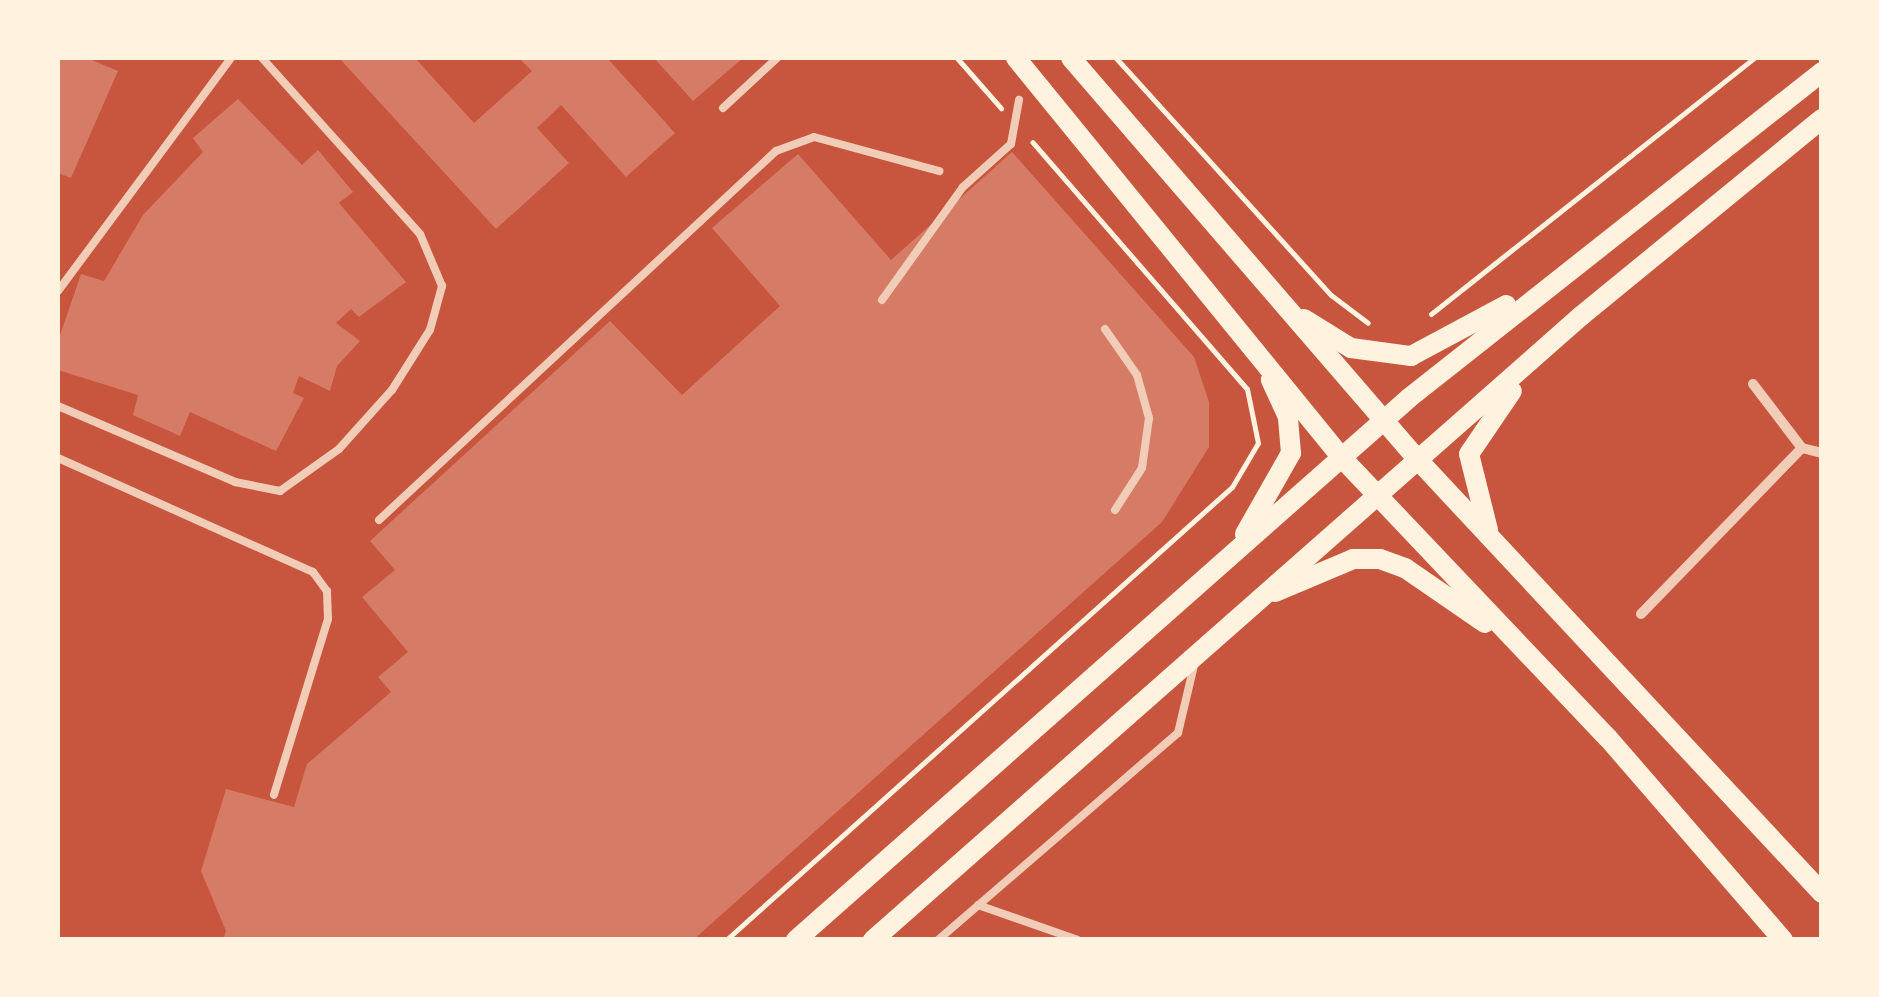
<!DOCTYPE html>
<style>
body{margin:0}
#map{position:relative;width:1879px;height:997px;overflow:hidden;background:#c8553d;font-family:Bitter,serif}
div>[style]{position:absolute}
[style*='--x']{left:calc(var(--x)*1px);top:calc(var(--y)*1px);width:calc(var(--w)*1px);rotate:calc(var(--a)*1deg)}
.building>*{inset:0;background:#d67c66}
.path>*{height:5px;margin:-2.5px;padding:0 2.5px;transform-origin:2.5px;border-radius:2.5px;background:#fff3e0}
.service>*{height:8px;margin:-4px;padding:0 4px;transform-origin:4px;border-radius:4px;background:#f1ccb7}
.minor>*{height:10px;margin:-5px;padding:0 5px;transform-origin:5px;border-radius:5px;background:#f1ccb7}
.secondary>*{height:20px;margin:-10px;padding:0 10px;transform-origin:10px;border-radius:10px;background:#fff3e0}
span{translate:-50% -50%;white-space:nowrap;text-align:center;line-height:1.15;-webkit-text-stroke:8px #fff3e0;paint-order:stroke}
.frame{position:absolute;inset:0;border:60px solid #fff3e0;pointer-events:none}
</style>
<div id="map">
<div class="building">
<div style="clip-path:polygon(58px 58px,87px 58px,118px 71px,71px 178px,58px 173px)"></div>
<div style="clip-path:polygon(339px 58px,415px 58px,474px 123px,532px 71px,519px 58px,607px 58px,675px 133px,626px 177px,561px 105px,537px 128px,569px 163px,496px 229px)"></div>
<div style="clip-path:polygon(654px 58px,743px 58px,693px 101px)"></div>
<div style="clip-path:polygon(238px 99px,302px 165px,318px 150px,353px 192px,339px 203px,406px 282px,359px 317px,351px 309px,336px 323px,360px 341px,337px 366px,330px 391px,299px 376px,293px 393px,304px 398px,276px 451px,190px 412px,180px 436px,133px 415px,138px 395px,58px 370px,58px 341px,81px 274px,104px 281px,143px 215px,203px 152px,193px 138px)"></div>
<div style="clip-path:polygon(1012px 152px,1194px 357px,1209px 402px,1209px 447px,1162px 522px,693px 940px,223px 940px,226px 931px,201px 871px,226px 789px,294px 807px,307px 764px,391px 692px,378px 677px,408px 652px,362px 597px,395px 570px,370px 541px,610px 321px,682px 395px,780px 306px,712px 228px,798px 154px,891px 260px)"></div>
</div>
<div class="path">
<div style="--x:957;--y:58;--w:67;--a:48.7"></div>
<div style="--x:1116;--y:58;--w:320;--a:47.8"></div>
<div style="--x:1331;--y:295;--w:46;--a:37.1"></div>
<div style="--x:1431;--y:314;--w:412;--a:-38.4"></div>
<div style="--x:726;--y:940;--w:679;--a:-41.84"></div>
<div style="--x:1232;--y:487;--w:51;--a:-59.4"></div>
<div style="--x:1258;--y:443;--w:55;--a:-101.5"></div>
<div style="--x:1247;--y:389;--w:327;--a:-131"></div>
</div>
<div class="service">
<div style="--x:723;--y:108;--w:74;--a:-42.8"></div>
<div style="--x:58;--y:291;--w:290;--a:-53.4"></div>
<div style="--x:882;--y:300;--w:139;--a:-54.4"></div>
<div style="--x:963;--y:187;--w:64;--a:-41.9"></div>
<div style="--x:1011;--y:144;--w:45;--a:-79.7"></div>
<div style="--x:1105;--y:329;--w:56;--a:55.2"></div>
<div style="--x:1137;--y:375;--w:45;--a:74.4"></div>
<div style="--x:1149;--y:418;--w:50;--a:98"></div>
<div style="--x:1142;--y:468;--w:50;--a:122.7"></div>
<div style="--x:58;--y:406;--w:193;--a:23.2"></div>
<div style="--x:235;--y:482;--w:46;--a:11.3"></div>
<div style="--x:280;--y:491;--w:72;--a:-35.4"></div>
<div style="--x:339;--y:449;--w:79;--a:-48.1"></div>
<div style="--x:392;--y:390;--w:71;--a:-57.7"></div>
<div style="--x:430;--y:330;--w:46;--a:-74.7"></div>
<div style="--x:442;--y:286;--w:56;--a:-112.9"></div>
<div style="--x:420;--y:234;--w:237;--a:-131.9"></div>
<div style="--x:58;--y:458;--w:279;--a:24.1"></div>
<div style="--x:313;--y:572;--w:24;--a:54"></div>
<div style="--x:327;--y:591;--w:28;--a:88"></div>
<div style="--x:328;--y:619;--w:184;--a:107.1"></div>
<div style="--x:379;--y:520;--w:542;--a:-42.91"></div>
<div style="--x:776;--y:151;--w:40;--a:-20.2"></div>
<div style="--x:814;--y:137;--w:130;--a:15.2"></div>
<div style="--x:978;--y:905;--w:106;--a:19.3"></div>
<div style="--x:938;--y:940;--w:317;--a:-40.8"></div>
<div style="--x:1178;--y:733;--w:74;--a:-76.7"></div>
</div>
<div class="minor">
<div style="--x:1753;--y:384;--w:81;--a:52.6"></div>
<div style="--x:1802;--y:448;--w:21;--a:14"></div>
<div style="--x:1641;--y:614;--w:231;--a:-45.9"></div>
</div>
<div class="secondary">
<div style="--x:1016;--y:58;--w:516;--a:50.82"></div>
<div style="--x:1342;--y:458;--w:386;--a:46.5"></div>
<div style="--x:1608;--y:738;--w:267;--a:49.1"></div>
<div style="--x:1071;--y:58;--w:532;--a:49.19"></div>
<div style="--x:1419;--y:461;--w:591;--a:46.99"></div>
<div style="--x:1304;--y:319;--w:55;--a:31.7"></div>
<div style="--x:1351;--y:348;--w:61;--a:7.6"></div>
<div style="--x:1411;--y:356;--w:108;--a:-28.2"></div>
<div style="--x:1488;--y:530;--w:78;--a:-104"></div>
<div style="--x:1469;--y:454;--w:76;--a:-55.7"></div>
<div style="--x:1245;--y:534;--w:93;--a:-60.4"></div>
<div style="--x:1291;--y:453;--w:36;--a:-95"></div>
<div style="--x:1288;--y:417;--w:41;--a:-114.7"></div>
<div style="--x:1275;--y:592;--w:85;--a:-22.9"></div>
<div style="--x:1353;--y:559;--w:27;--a:0"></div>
<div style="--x:1380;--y:559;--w:27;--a:20"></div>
<div style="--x:1405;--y:568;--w:97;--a:34.5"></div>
<div style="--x:796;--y:940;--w:818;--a:-41.48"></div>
<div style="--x:1409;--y:398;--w:526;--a:-38.29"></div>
<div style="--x:873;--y:940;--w:944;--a:-41.39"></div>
<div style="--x:1581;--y:316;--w:311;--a:-39.3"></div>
</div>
<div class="frame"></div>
</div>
